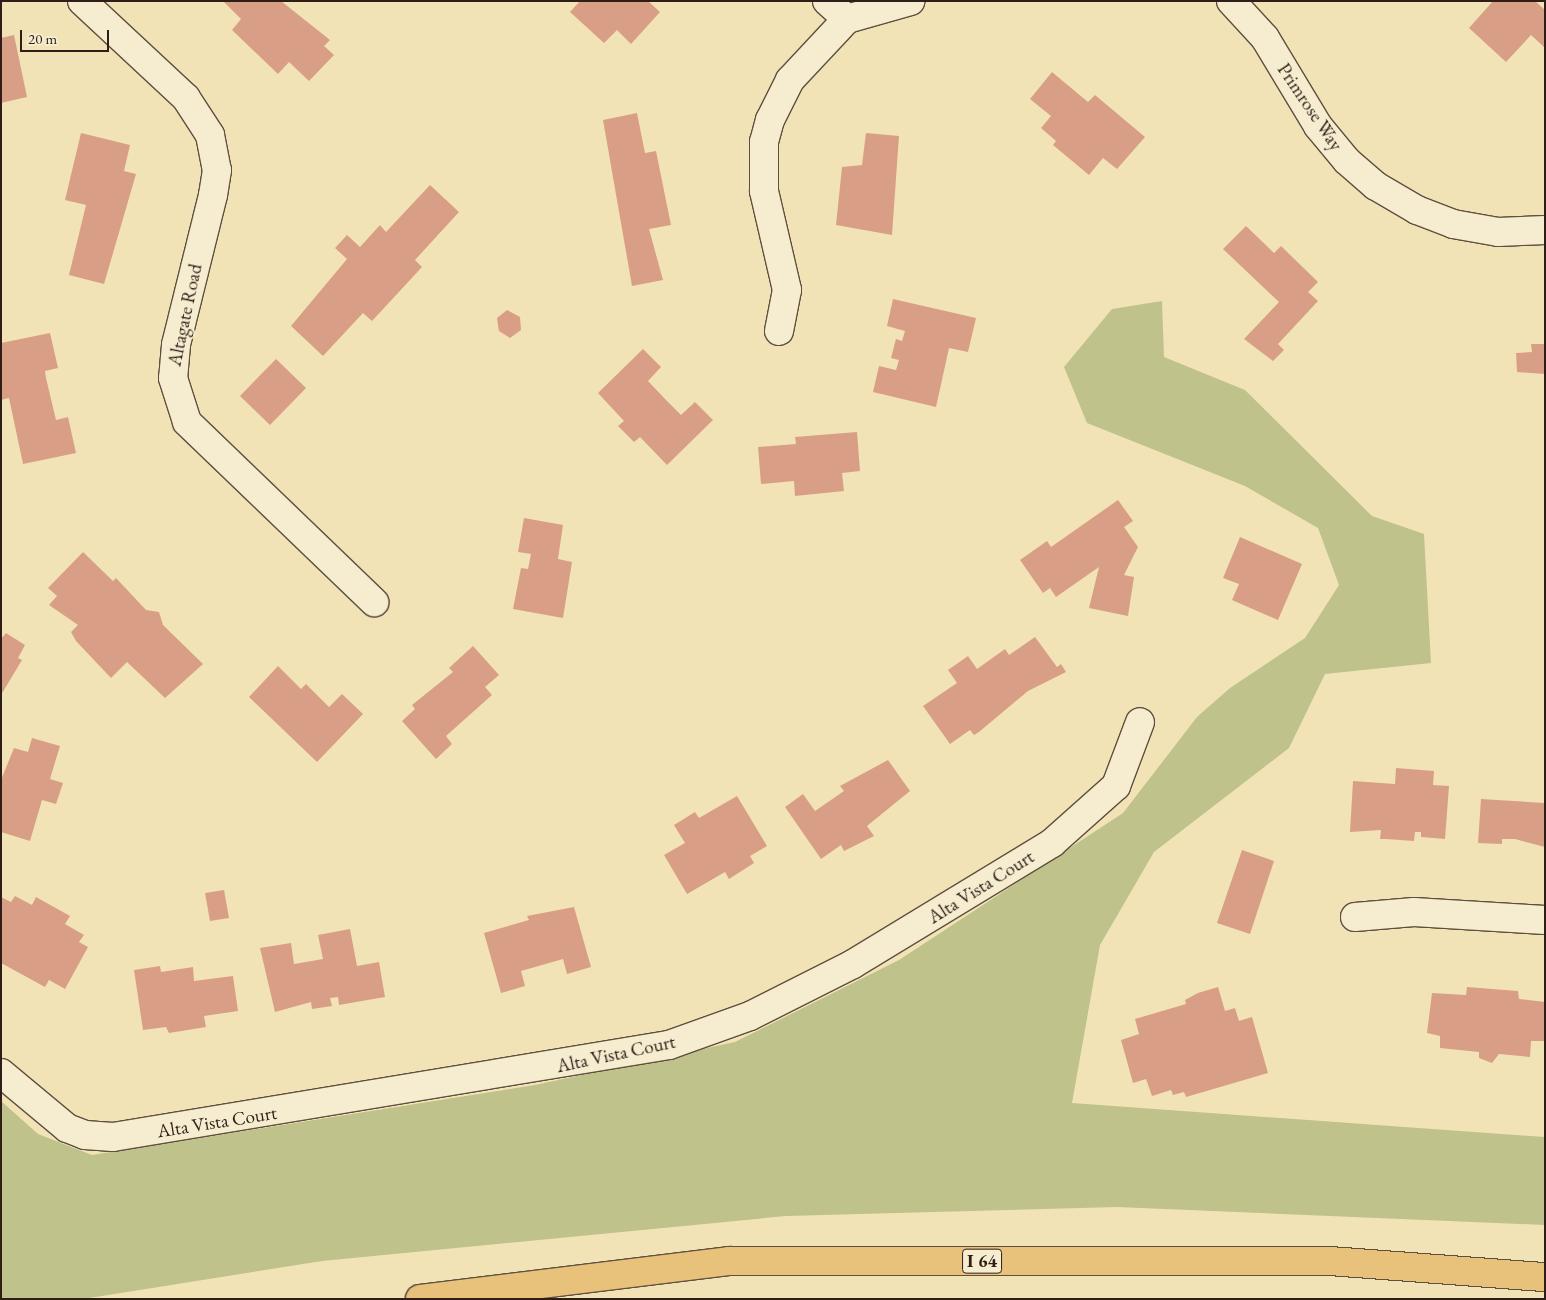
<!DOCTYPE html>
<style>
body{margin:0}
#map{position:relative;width:1546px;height:1300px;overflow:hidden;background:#f1e3b6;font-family:"EB Garamond",serif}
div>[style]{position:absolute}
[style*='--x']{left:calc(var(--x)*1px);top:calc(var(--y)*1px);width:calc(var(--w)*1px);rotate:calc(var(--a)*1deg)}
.green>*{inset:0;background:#bfc28b}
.building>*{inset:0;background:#d99f86}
.roads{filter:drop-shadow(1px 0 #5f4f3f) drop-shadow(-1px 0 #5f4f3f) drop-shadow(0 1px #5f4f3f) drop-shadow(0 -1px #5f4f3f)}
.minor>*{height:28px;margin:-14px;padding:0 14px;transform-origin:14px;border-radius:14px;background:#f6edd0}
.highway>*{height:28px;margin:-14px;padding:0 14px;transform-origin:14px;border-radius:14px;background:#e8c27b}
span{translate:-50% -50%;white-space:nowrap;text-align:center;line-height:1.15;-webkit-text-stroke:4px #f6edd0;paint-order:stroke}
.shield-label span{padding:1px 4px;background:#f6edd0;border:1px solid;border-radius:4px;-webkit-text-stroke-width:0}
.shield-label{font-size:18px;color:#2e1e17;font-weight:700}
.street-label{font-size:19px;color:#2e1e17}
.frame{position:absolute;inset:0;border:2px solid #2e1e17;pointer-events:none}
.scale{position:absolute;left:20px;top:30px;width:89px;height:22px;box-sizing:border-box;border:2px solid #2e1e17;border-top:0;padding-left:6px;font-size:15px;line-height:18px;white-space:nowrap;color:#2e1e17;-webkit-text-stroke:4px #f6edd0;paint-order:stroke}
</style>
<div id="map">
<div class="green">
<div style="clip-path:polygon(1162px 301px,1164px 357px,1245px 390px,1372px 516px,1424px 534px,1431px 663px,1325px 674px,1289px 748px,1154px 852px,1100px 945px,1072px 1103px,1545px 1137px,1545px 1225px,1117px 1207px,786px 1216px,322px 1261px,83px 1299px,1px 1299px,1px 1101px,38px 1134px,92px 1155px,535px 1085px,735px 1042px,899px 960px,1123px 813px,1197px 717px,1230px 688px,1305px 638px,1339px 585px,1318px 528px,1245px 486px,1087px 423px,1064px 367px,1112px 309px)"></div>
</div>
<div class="building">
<div style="clip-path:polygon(223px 1px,281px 1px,330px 40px,324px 46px,334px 55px,309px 81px,289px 62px,278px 74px,232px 30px,241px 19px)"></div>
<div style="clip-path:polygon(580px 1px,648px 1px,660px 12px,631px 44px,617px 30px,604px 43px,570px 12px)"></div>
<div style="clip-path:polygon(1493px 1px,1535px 1px,1545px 10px,1545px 48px,1531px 35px,1506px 62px,1469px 28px)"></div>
<div style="clip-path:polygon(14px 35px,27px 97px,1px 103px,1px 38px)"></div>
<div style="clip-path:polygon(1052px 72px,1088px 102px,1095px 95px,1145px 137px,1117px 169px,1103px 158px,1089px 175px,1053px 145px,1056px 141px,1041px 128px,1051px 116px,1030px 99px)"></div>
<div style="clip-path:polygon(637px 113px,645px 153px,656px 151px,671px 225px,649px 229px,663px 280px,632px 286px,603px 120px)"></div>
<div style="clip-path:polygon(81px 133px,130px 145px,124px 171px,136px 174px,104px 284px,69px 275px,86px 205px,65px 200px)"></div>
<div style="clip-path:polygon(866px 133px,899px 136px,892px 235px,836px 225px,842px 167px,862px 165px)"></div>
<div style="clip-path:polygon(430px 185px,459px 212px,415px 260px,422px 267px,372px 321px,363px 313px,323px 356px,291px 326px,347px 259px,335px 248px,347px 235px,360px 247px,380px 225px,386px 232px)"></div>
<div style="clip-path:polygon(1246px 226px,1274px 253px,1281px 246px,1318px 282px,1308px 292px,1318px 301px,1278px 344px,1284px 350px,1273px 361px,1244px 339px,1279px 302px,1223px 249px)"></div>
<div style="clip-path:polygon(893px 299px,976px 318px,968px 352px,949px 348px,936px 407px,873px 392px,879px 366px,896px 370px,899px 360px,891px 358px,896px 339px,902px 341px,905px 331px,887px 326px)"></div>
<div style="clip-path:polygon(507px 310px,520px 317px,521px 330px,510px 338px,499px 331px,498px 325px,497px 318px)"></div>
<div style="clip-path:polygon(50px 333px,58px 368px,45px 371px,46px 378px,56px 420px,68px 417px,76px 453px,23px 464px,9px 398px,1px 400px,1px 343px)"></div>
<div style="clip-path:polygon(1531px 344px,1545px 344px,1545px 374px,1517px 372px,1516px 353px,1532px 352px)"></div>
<div style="clip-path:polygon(643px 349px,661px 367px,648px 381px,667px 401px,681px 415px,695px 402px,713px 420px,667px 465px,640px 437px,634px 442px,618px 426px,624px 421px,598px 393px)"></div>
<div style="clip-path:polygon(276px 359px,306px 388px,270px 425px,240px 396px)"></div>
<div style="clip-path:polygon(857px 432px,860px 471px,842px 473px,844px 491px,795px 496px,794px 481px,761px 484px,758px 447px,796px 444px,795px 437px)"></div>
<div style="clip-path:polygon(1118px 500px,1133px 521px,1124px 527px,1138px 547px,1124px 575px,1134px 577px,1128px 616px,1089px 608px,1099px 567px,1056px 597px,1050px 588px,1043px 593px,1020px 560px,1047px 541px,1051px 547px)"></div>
<div style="clip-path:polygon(524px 518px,563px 525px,558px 559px,572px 562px,563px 618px,513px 609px,521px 568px,528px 569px,531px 554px,518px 552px)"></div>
<div style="clip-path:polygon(1240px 537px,1302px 564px,1278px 620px,1232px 600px,1239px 584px,1223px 578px)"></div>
<div style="clip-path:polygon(83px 552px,113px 581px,116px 578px,146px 610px,159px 612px,163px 625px,203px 664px,165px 698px,127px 662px,111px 678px,76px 641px,71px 632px,78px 625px,49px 605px,57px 596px,48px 588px)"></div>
<div style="clip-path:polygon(6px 633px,25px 645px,18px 658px,22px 660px,1px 695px,1px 639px)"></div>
<div style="clip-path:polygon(1035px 637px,1057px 667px,1061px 664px,1066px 672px,1028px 691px,979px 732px,974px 735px,970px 730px,950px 744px,923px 706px,957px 683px,948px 670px,968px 656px,977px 669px,1005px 649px,1009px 655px)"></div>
<div style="clip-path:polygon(473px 646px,499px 675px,485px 687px,492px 695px,446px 736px,452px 744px,436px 759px,402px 721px,415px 709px,412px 705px,453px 672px,449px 668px)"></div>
<div style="clip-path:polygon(278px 666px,301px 689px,306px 684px,329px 707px,342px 694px,363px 714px,317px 762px,249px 697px)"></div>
<div style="clip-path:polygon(32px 738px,60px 746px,50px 779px,63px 783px,56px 804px,42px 800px,30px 841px,1px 832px,1px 780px,14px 748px,28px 752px)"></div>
<div style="clip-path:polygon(888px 760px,910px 791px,867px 826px,874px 836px,844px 851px,841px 845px,821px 859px,785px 807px,803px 794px,815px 811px,844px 791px,840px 786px)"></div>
<div style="clip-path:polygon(1396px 768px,1434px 771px,1433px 785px,1449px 786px,1445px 839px,1421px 837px,1421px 832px,1415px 832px,1414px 841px,1386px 839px,1380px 839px,1381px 830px,1350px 832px,1353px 781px,1395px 784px)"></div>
<div style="clip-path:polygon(737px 796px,767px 846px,750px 856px,754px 863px,729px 879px,725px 872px,687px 894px,664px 855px,685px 843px,674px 825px,695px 812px,699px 818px)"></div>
<div style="clip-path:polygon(1481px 799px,1545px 803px,1545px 847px,1515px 839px,1502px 839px,1502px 844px,1478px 843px)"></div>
<div style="clip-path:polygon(1242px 850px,1274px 861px,1250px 934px,1217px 923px)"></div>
<div style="clip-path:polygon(224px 890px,229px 918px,210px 921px,205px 893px)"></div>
<div style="clip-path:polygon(15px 896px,32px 905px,36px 897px,70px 916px,65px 924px,84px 935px,79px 942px,88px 947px,65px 989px,49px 980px,45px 987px,1px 963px,1px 897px,11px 902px)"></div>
<div style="clip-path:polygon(574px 907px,591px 967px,567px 974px,563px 959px,521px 971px,525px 986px,501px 993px,484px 933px,529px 920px,527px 916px)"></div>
<div style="clip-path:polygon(350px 929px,357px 966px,379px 962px,385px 997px,339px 1005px,338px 997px,330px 998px,332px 1006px,312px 1009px,311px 1002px,275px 1012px,260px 948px,291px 943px,294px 964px,323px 959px,318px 935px)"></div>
<div style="clip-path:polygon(160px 966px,161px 972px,193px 967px,194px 981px,233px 976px,238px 1011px,204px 1016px,206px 1027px,169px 1033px,166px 1027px,143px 1030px,134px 970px)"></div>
<div style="clip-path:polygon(1218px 987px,1225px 1011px,1235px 1008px,1239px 1021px,1252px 1017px,1268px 1073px,1186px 1097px,1184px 1092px,1173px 1095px,1171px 1090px,1152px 1096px,1146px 1079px,1133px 1083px,1121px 1040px,1139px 1034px,1135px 1019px,1186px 1004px,1185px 1000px,1198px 993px)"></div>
<div style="clip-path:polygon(1467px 987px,1518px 991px,1519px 999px,1545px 1002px,1545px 1041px,1531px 1041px,1530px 1057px,1499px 1054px,1492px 1063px,1479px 1058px,1479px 1052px,1440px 1048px,1440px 1036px,1427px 1033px,1432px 993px,1466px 995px)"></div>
</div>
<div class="roads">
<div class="minor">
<div style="--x:82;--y:1;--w:142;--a:43"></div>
<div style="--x:186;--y:98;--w:44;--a:57"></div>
<div style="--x:210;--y:135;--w:36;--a:79"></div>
<div style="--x:217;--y:170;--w:25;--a:99"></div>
<div style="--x:213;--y:195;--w:154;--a:103.9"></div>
<div style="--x:176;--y:345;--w:33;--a:95"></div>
<div style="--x:173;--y:378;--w:46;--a:72.3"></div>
<div style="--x:187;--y:422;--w:260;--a:43.9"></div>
<div style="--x:827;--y:1;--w:27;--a:42"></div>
<div style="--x:847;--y:19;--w:66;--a:-15.9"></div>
<div style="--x:1231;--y:1;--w:50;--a:47.4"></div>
<div style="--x:1265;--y:38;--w:103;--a:58.9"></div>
<div style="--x:1318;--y:126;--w:45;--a:50.4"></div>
<div style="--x:1347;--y:161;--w:38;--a:41"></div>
<div style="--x:1376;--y:186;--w:48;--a:30.3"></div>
<div style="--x:1417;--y:210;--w:39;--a:21"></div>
<div style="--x:1453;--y:224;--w:46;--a:10.1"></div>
<div style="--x:1498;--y:232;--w:47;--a:-2.4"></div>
<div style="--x:779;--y:331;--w:42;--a:-79"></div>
<div style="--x:787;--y:290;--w:102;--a:-103.1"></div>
<div style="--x:764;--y:191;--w:49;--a:-90"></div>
<div style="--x:764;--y:142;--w:23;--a:-75"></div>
<div style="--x:770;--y:120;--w:45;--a:-63.4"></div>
<div style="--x:790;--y:80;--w:83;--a:-46.9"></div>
<div style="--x:1355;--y:917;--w:59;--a:-4.8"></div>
<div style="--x:1414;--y:912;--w:131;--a:3.5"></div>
<div style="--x:1;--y:1073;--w:86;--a:39.8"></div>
<div style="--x:67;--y:1128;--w:19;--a:21"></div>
<div style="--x:85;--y:1135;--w:28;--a:4"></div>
<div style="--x:113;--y:1137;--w:564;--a:-9.4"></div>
<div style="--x:669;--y:1045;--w:86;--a:-19.7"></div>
<div style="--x:750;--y:1016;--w:115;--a:-26.8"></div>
<div style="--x:853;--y:964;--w:233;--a:-31.3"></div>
<div style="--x:1052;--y:843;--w:86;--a:-41.7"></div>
<div style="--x:1116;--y:786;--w:68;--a:-69.4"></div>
</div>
<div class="highway">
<div style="--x:420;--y:1299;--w:311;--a:-7"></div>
<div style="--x:729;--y:1261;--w:601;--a:0"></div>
<div style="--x:1330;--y:1261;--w:216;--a:4.3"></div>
</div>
</div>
<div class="shield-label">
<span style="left:982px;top:1261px">I 64</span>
</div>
<div class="street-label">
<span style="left:1310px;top:107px;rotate:56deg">Primrose Way</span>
<span style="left:185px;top:315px;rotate:-78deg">Altagate Road</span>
<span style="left:981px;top:887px;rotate:-32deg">Alta Vista Court</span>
<span style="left:616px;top:1054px;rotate:-12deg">Alta Vista Court</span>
<span style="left:217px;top:1122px;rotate:-9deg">Alta Vista Court</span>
</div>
<div class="frame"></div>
<div class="scale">20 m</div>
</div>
